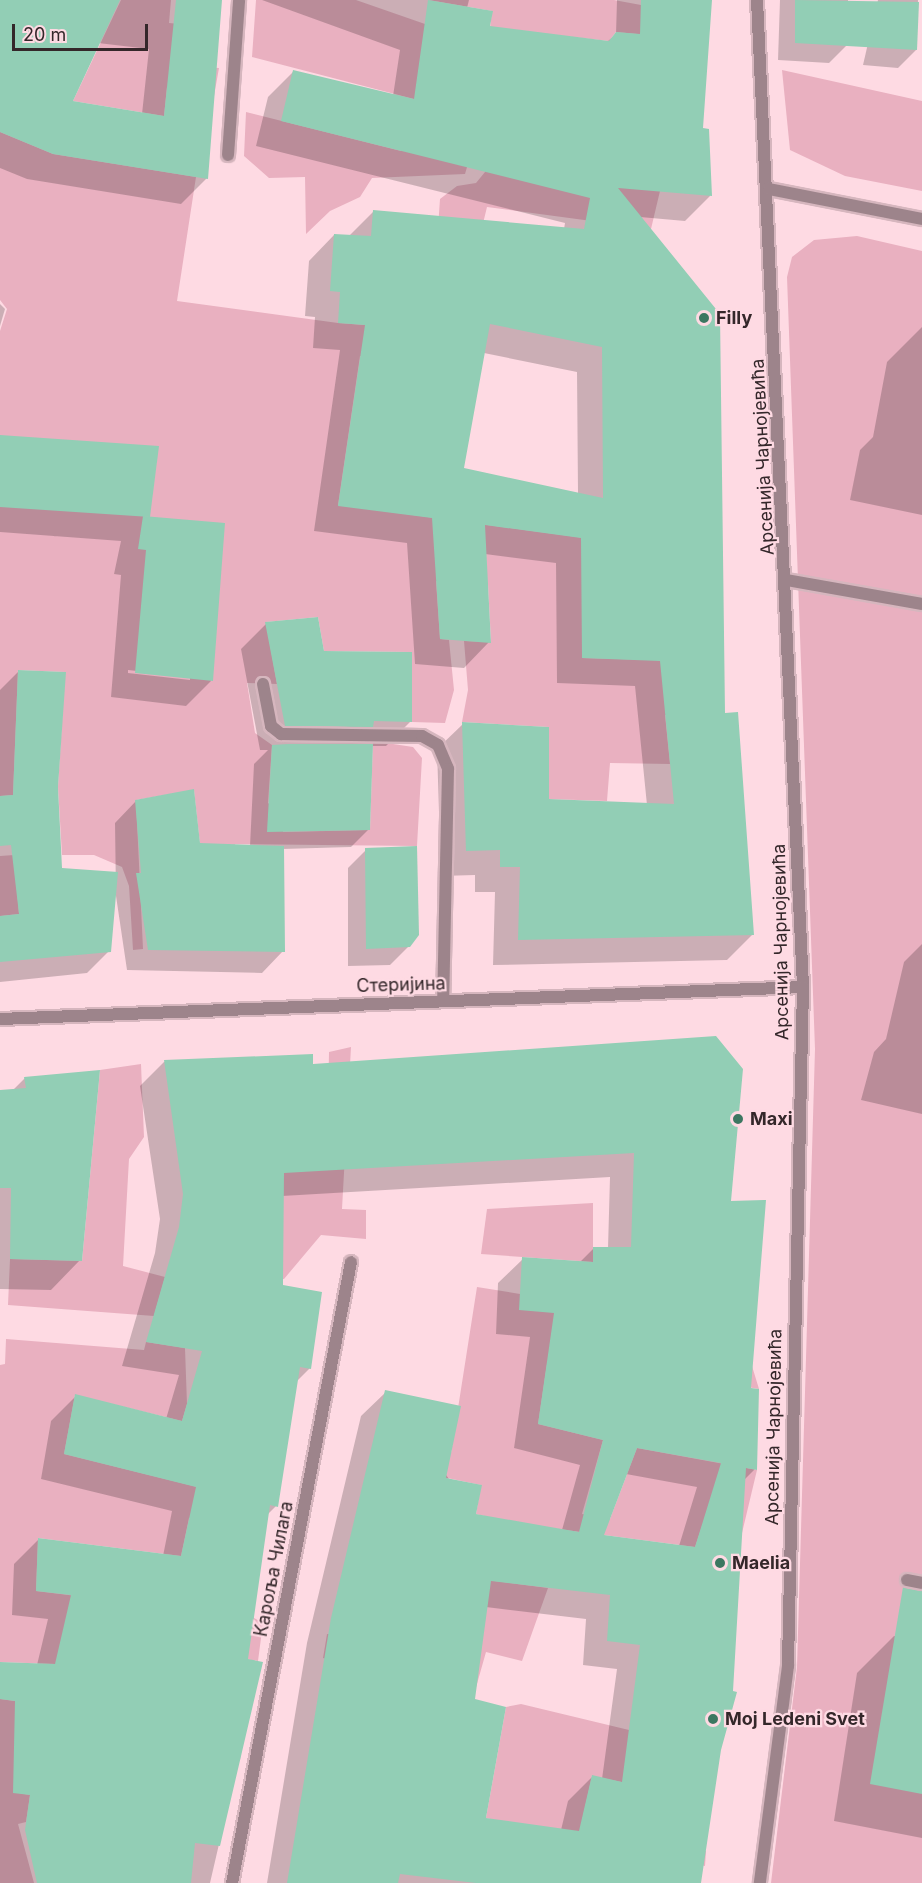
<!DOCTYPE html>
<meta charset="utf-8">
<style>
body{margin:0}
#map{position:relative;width:922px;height:1883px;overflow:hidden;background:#fedae3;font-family:Inter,sans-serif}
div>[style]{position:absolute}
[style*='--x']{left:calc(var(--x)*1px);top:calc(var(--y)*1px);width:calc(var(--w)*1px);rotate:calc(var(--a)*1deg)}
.green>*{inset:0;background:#e9b0c0}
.shadow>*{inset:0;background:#0003}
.building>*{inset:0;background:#92ceb5}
.roads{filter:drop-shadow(2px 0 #d6b6be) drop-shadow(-2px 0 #d6b6be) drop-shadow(0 2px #d6b6be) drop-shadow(0 -2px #d6b6be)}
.service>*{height:12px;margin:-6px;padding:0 6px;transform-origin:6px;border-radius:6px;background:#9d848b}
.minor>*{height:12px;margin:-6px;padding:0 6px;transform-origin:6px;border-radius:6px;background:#9d848b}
.tertiary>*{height:12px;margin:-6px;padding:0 6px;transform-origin:6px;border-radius:6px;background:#9d848b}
.dots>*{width:16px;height:16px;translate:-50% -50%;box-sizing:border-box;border:3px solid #fedae3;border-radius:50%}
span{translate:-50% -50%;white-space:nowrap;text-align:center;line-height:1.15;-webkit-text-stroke:4.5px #fedae3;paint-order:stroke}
.poi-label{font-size:18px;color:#34272a;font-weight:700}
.left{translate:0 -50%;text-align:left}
.street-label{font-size:18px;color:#34272a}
.scale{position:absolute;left:12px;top:24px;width:136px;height:27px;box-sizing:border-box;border:3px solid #34272a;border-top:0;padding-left:8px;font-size:18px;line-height:21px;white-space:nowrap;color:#34272a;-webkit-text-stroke:4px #fedae3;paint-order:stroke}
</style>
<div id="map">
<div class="green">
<div style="clip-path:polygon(121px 0,171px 0,169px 23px,180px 24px,175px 65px,219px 68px,214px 96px,167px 87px,164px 116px,73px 101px)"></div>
<div style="clip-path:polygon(256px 0,356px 0,425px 24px,470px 157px,465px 174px,372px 178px,360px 197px,330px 211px,306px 234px,305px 177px,269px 178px,244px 156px,246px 112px,401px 151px,414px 99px,252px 57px)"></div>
<div style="clip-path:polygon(429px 0,614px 0,641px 5px,691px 39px,616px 32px,609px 41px,490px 28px,492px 11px)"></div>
<div style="clip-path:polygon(782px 70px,922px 101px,922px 191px,845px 176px,790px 150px)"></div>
<div style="clip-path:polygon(0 132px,53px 154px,196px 177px,177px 301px,338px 323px,431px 330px,440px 199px,457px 186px,476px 183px,494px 161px,522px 163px,522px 173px,660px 191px,651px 229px,487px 207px,460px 318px,454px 368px,360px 356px,338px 505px,674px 550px,675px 592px,582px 586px,582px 658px,688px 661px,681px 714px,665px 715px,670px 764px,610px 763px,607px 801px,549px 799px,549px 727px,462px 722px,468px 690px,464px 641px,491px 642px,488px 584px,436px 581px,440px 639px,449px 640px,454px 690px,445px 723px,412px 722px,412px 652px,324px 651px,318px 617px,266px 622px,277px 684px,247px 683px,255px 733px,272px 745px,268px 803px,283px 816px,283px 832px,370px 830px,373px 741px,413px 747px,422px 758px,417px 846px,235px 844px,236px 889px,216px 889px,200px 844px,194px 790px,136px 800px,143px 949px,133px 950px,129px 886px,122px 867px,94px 855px,62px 855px,58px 787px,65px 672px,18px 670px,13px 795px,0 796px,0 331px,7px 309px,0 300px)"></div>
<div style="clip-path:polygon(857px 236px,922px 251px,922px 1883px,771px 1883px,797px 1667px,815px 1049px,787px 277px,792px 257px,814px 240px)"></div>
<div style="clip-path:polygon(14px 855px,19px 914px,0 916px,0 856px)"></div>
<div style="clip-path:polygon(351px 1047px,342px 1209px,366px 1210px,366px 1239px,321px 1235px,284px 1279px,257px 1277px,284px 1149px,328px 1107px,329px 1052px)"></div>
<div style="clip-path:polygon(141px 1064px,144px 1137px,129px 1159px,123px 1266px,165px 1277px,154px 1316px,8px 1305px,10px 1259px,82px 1261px,100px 1070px)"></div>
<div style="clip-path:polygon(593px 1203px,593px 1262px,481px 1254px,487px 1209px)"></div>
<div style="clip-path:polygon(477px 1287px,520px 1294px,752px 1366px,759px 1389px,598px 1362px,547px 1364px,538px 1424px,603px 1440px,582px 1514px,610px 1519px,637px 1448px,757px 1470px,742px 1533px,702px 1526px,695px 1547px,513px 1523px,476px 1514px,481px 1485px,375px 1463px,451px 1453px)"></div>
<div style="clip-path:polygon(6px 1339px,144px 1350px,146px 1342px,185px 1348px,187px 1404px,182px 1421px,75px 1395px,64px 1454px,254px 1501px,189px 1518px,181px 1556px,38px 1538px,36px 1591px,254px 1618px,263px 1623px,258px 1661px,201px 1652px,55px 1664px,0 1662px,0 1365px,5px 1364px)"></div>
<div style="clip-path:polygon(479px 1579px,548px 1588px,522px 1661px,486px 1652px,473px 1698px,323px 1658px,327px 1634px,481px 1651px)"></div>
<div style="clip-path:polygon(0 1699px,244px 1733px,240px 1760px,175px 1757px,13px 1792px,30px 1795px,26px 1822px,18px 1824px,34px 1883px,0 1883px)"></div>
<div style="clip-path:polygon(521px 1704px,629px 1730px,656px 1789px,592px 1776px,582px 1821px,706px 1851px,705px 1866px,486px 1818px,506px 1707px)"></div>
</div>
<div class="shadow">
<div style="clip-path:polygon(evenodd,45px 0,220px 0,207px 178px,181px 204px,27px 179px,0 168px,0 11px,45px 0,98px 43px,149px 49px,142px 114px,71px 102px,98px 43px)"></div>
<div style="clip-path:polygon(evenodd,262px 0,469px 0,467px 8px,489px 27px,607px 42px,616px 34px,617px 0,708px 0,702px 129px,710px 196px,685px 221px,640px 217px,723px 714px,752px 935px,727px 960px,493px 965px,495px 892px,475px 892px,475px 875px,441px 876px,437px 749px,463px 724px,547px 800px,647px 805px,635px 686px,557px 683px,556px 563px,485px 554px,489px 642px,464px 668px,415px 664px,407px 543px,314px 531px,340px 350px,313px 348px,315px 317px,305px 316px,309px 261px,334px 235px,349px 236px,374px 211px,564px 229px,565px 223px,256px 146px,268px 97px,294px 71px,393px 96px,400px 50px,262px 0,484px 353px,577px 372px,578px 494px,462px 469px,484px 353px)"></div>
<div style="clip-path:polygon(780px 0,848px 0,847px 45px,829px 63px,778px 60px)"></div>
<div style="clip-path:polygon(878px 0,918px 0,916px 50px,898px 68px,863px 65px)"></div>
<div style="clip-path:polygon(0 304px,5px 309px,0 326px)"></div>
<div style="clip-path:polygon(922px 327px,922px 515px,850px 500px,860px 450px,873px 437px,887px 362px)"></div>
<div style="clip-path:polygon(evenodd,0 435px,147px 518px,211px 681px,186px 706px,111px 697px,121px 575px,114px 574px,121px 541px,0 532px,0 435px,128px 670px,190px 677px,190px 680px,128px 673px,128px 670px)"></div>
<div style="clip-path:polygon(266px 624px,323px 653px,411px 721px,386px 746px,371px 746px,369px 829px,351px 847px,282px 849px,283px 951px,262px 973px,127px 970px,116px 896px,115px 823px,136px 801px,199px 844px,250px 846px,254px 764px,268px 750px,260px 750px,241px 649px)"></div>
<div style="clip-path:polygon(19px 671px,56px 787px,61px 870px,109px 951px,87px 973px,0 982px,0 690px)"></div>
<div style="clip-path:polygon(366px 850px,409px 946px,390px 965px,348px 966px,348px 868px)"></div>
<div style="clip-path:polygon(922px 944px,922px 1114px,861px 1100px,874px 1052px,886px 1039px,904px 962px)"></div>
<div style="clip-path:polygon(evenodd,716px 1038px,755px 1469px,744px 1480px,720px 1750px,700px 1883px,267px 1883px,307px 1643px,361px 1416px,386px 1392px,475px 1515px,562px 1530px,580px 1465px,514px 1448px,530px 1337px,496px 1334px,498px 1283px,523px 1259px,580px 1262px,594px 1248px,608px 1248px,610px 1177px,282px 1196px,281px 1286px,310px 1368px,296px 1382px,276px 1506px,267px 1515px,247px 1661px,261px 1663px,210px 1883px,0 1883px,0 1664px,37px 1665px,48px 1619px,12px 1615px,14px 1564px,38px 1540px,163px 1556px,172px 1511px,41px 1479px,51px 1421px,76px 1396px,166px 1419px,179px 1375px,122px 1366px,155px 1253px,160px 1219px,140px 1086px,164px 1062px,312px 1066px,716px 1038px,626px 1474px,697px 1487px,679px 1546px,602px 1536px,626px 1474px,716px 1038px,486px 1607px,586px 1619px,583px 1665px,617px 1669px,602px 1779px,592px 1777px,568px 1801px,561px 1830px,484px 1820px,473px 1700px,486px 1607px)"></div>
<div style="clip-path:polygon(25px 1078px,80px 1260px,51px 1290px,0 1289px,0 1091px,12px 1091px)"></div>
<div style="clip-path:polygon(894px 1636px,922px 1641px,922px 1838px,834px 1821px,857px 1673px)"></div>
</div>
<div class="building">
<div style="clip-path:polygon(0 0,120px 0,73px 101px,164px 116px,176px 0,222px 0,208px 179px,53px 154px,0 132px)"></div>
<div style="clip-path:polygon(evenodd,428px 0,493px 11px,490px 26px,609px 41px,616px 32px,640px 34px,641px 0,712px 0,703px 128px,709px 129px,712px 196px,618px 188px,720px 314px,725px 713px,738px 712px,754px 935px,518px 940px,520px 867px,500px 867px,500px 850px,466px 851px,462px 722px,549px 727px,549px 799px,674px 804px,660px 661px,582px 658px,581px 538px,485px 525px,491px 643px,440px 639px,432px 518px,338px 506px,365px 325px,338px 323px,340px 292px,330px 291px,334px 234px,371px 236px,373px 210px,584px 229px,590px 198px,281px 121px,293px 70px,414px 99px,428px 0,490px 324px,602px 347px,603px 498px,464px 468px,490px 324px)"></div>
<div style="clip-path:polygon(795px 0,919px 2px,917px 50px,795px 43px)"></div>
<div style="clip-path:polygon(0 435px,159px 446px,150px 517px,0 507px)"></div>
<div style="clip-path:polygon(143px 516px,225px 523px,213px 681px,135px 673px,146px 550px,138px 549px)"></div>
<div style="clip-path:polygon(318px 617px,324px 651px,412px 652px,412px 722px,374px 721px,373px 727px,285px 726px,265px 622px)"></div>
<div style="clip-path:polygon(18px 670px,66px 672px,58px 787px,62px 868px,118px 872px,111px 952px,0 962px,0 916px,19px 914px,11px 845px,0 846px,0 796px,13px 795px)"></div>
<div style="clip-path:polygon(288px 744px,373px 744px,370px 830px,267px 832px,272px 745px)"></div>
<div style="clip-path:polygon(194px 789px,200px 843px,284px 846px,285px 952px,148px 950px,136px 873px,141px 873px,135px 800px)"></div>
<div style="clip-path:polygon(417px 846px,419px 935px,410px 947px,366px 949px,365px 848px)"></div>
<div style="clip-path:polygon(evenodd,716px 1036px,743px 1069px,731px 1201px,766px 1200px,751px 1388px,759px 1389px,757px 1470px,746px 1468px,733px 1691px,737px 1692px,721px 1750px,701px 1883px,476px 1883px,400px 1874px,398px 1883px,287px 1883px,331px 1618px,385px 1390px,461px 1406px,446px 1478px,482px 1485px,476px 1514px,579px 1532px,603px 1440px,538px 1424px,554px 1313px,519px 1310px,522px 1257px,593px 1262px,593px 1247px,631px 1247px,634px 1153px,284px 1173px,283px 1285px,322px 1292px,311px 1369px,300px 1367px,278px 1507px,270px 1505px,248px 1659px,263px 1662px,220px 1846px,195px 1843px,191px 1883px,37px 1883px,25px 1830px,30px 1795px,13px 1793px,15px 1701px,0 1699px,0 1662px,55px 1664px,71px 1595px,36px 1591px,38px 1538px,181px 1556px,196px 1487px,64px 1454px,75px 1394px,182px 1421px,202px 1351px,146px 1342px,179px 1227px,183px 1194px,164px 1060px,313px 1054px,313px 1064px,716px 1036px,637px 1448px,721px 1463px,695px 1547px,604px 1535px,637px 1448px,716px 1036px,491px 1581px,610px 1595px,607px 1641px,640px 1645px,622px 1782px,592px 1775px,579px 1831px,486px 1818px,506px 1707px,475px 1699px,491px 1581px)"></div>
<div style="clip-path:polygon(100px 1070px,82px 1261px,10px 1259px,11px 1188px,0 1188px,0 1090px,26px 1088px,24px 1077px)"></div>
<div style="clip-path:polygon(903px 1587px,922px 1591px,922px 1794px,870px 1784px)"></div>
</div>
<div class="roads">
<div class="service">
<div style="--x:263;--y:684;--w:43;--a:79.2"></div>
<div style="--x:271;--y:726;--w:13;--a:39"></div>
<div style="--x:281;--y:734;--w:141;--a:0.8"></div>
<div style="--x:422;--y:736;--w:18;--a:29"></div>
<div style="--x:438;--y:745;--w:26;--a:67"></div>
<div style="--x:448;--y:769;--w:232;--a:91.2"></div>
<div style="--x:907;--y:1580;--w:15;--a:11"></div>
</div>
<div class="minor">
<div style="--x:228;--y:155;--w:155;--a:-85.9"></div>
<div style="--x:786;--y:580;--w:138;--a:10"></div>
<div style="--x:0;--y:1019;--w:804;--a:-2.28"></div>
<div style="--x:232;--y:1883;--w:632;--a:-79.15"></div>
</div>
<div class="tertiary">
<div style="--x:757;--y:0;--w:988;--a:87.33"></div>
<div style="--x:803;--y:987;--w:679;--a:91.27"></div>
<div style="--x:788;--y:1666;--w:219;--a:97.4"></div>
<div style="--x:769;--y:189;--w:156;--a:11.1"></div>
</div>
</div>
<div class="dots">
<div style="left:704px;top:318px;background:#3c7761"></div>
<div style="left:738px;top:1119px;background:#3c7761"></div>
<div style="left:720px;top:1563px;background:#3c7761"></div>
<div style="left:713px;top:1719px;background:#3c7761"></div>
</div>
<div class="poi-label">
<span class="left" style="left:716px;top:318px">Filly</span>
<span class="left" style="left:750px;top:1119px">Maxi</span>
<span class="left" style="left:732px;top:1563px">Maelia</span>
<span class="left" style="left:725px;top:1719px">Moj Ledeni Svet</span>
</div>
<div class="street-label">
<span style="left:763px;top:457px;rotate:-93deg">Арсенија Чарнојевића</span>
<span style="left:781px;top:942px;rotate:-91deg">Арсенија Чарнојевића</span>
<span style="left:401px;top:985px;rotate:-2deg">Стеријина</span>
<span style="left:774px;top:1427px;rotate:-89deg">Арсенија Чарнојевића</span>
<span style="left:274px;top:1569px;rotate:-79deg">Кароља Чилага</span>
</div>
<div class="scale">20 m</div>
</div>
